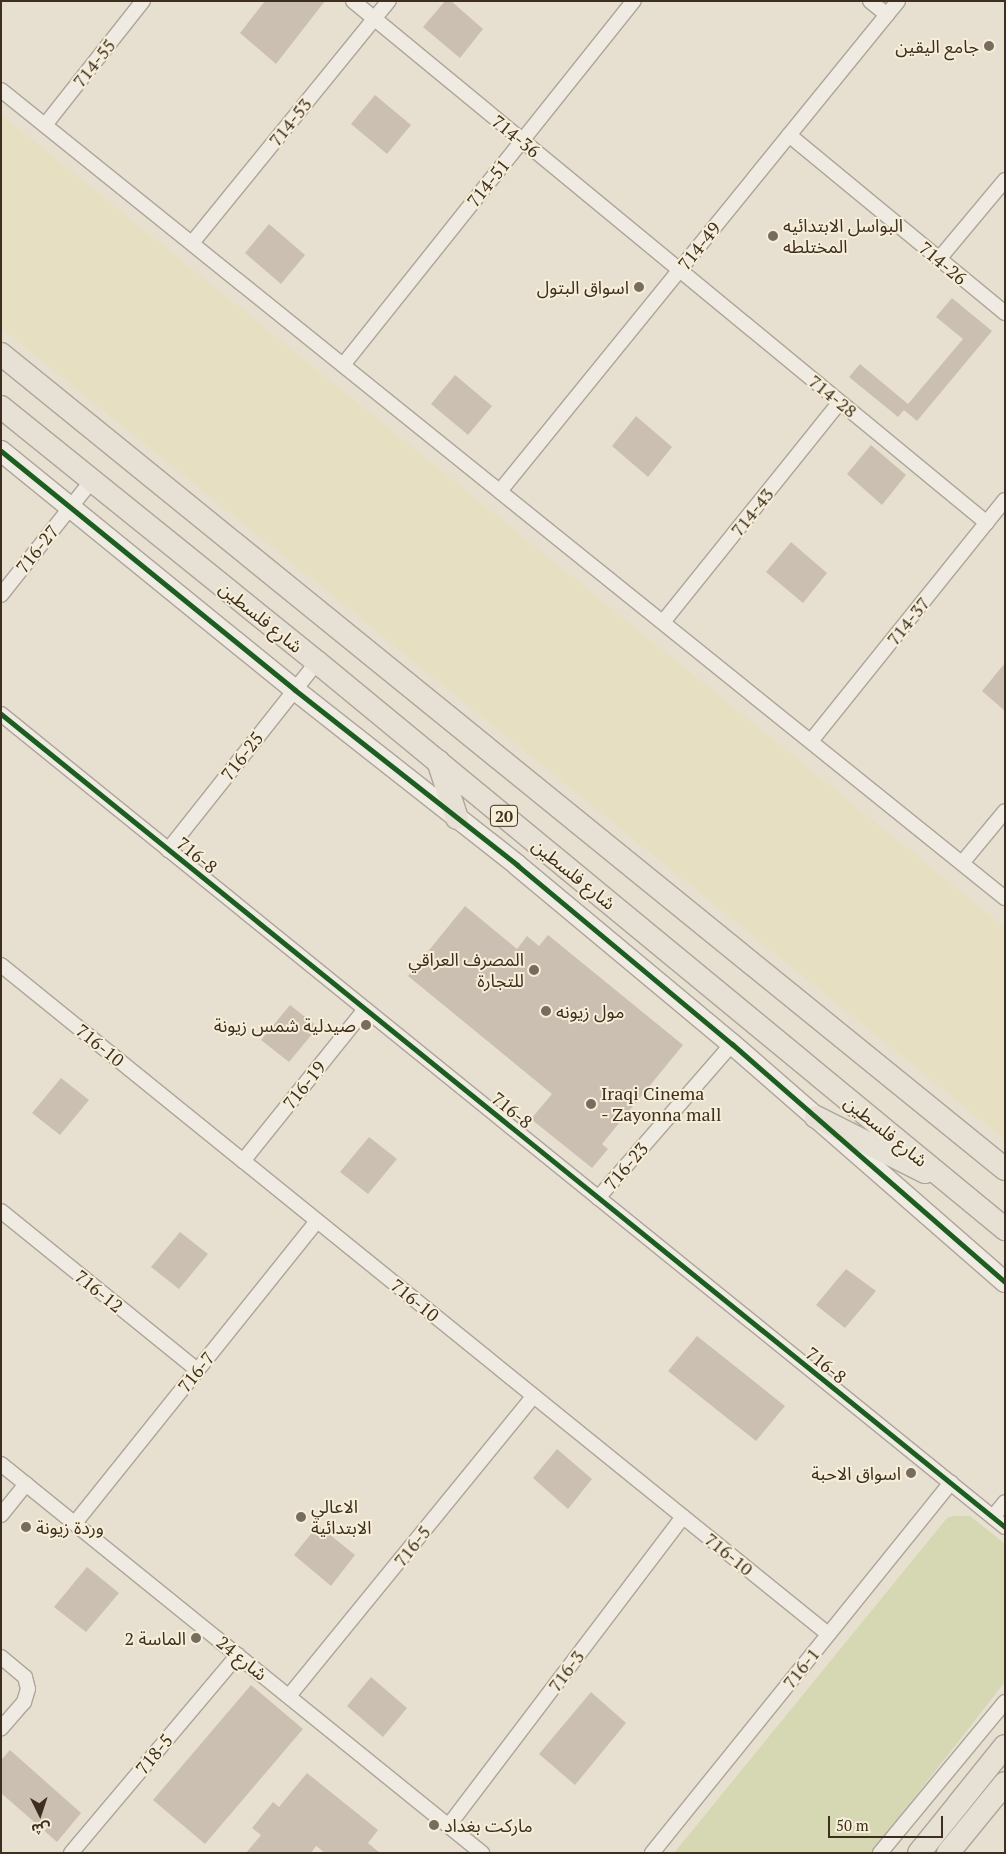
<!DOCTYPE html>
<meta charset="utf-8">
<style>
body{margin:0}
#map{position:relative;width:1006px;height:1854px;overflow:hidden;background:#e7e0d1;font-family:"PT Serif","Noto Sans Arabic",serif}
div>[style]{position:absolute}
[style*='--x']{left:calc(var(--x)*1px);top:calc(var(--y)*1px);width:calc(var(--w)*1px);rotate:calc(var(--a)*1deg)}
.farmland>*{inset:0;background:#e6dfc2}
.green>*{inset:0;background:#d6d7b3}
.building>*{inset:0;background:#cbbfb2}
.roads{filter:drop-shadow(1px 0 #ada599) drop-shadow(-1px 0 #ada599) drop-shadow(0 1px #ada599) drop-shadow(0 -1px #ada599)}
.street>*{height:14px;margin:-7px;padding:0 7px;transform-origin:7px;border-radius:7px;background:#efebe3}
.secondary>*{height:20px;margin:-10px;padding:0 10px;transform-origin:10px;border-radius:10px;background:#efebe3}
.primary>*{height:22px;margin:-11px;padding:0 11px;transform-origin:11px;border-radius:11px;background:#e6e1d4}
.cycleway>*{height:5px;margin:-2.5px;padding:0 2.5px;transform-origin:2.5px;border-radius:2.5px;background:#1b5e20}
.dots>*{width:14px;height:14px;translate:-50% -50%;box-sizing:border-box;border:2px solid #f7eed8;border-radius:50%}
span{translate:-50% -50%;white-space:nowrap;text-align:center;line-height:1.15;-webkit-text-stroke:4px #f7eed8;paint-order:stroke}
.shield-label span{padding:1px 4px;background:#f7eed8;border:1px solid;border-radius:4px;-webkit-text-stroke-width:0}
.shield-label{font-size:16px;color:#3d2e20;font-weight:700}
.poi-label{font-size:18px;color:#3d2e20}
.right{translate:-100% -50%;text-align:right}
.left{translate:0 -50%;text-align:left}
.street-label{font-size:18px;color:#3d2e20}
.frame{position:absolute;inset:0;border:2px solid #3d2e20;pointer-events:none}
.north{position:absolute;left:15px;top:1789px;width:50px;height:50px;-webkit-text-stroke:4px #f7eed8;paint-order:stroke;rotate:176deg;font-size:14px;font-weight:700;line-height:20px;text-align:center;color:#3d2e20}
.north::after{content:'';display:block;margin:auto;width:18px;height:22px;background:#3d2e20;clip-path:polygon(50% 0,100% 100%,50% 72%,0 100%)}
.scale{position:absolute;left:828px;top:1816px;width:115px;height:22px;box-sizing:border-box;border:2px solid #3d2e20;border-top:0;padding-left:6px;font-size:15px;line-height:18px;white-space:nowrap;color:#3d2e20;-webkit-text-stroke:4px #f7eed8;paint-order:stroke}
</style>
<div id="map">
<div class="farmland">
<div style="clip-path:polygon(1px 114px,1005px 927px,1005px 1140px,1px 328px)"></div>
</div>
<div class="green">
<div style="clip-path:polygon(954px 1516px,970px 1516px,1005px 1544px,1005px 1682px,871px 1853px,674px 1853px,947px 1518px)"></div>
</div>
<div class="building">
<div style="clip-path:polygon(265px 1px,325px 1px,276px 64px,240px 33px)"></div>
<div style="clip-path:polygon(445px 1px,451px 1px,483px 29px,460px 58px,423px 27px)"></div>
<div style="clip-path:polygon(375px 95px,411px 125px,387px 154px,351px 124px)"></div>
<div style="clip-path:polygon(269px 224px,305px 255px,281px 284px,245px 253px)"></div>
<div style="clip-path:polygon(952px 298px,992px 331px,917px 421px,904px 410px,898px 417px,849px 377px,860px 364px,908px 404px,963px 339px,936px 317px)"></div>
<div style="clip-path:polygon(455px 375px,492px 406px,468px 435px,431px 404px)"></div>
<div style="clip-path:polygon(636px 416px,672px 447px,648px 477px,612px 446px)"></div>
<div style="clip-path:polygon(871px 445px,906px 475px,882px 505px,847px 474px)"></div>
<div style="clip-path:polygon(791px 542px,827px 573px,803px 603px,766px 572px)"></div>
<div style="clip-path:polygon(1005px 663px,1005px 711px,982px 691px)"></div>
<div style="clip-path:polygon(465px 906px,517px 949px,527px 936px,539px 946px,548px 935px,683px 1045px,602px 1144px,608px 1149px,592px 1168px,531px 1119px,552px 1094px,408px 976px)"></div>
<div style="clip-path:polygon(290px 1005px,318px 1027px,289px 1062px,261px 1040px)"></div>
<div style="clip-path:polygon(61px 1078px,89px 1100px,60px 1135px,32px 1113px)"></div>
<div style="clip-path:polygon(369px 1137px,397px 1159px,368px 1194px,340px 1172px)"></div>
<div style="clip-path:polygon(180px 1232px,208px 1254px,179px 1289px,151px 1267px)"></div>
<div style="clip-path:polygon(846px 1269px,876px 1291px,845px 1328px,816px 1305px)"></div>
<div style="clip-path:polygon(697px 1336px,785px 1406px,756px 1441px,668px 1371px)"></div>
<div style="clip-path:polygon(557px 1449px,592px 1479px,568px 1509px,533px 1478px)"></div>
<div style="clip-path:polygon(318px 1525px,355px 1555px,331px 1586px,294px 1555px)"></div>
<div style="clip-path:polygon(87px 1567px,119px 1593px,86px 1632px,54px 1607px)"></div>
<div style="clip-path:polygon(371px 1677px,407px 1708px,383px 1737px,347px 1706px)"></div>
<div style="clip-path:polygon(251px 1685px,303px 1729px,205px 1844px,153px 1800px)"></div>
<div style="clip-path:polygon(591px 1692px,626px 1723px,575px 1785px,539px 1754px)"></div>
<div style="clip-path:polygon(10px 1750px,81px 1813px,57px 1842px,1px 1793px,1px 1760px)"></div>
<div style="clip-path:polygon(307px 1773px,378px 1830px,368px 1843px,380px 1853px,325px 1853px,316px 1846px,311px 1853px,246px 1853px,261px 1835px,252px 1828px,273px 1802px,279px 1807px)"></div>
</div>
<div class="roads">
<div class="street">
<div style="--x:353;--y:1;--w:821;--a:39.47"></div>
<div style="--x:870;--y:1;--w:22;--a:39"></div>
<div style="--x:1;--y:90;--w:1289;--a:38.83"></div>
<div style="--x:45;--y:125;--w:158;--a:-51.7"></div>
<div style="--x:789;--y:135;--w:280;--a:39.5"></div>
<div style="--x:192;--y:243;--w:312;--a:-50.9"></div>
<div style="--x:939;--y:259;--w:103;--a:-50.1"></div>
<div style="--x:343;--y:365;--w:466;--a:-51.4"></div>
<div style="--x:500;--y:491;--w:631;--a:-50.91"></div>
<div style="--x:1;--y:595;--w:147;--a:-51.6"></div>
<div style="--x:663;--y:622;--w:282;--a:-51.2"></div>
<div style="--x:1;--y:714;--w:1292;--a:39"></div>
<div style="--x:811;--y:741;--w:309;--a:-51.2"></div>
<div style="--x:168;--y:850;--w:240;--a:-51.6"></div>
<div style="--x:962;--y:863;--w:67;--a:-50.4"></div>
<div style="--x:1;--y:965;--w:1064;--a:38.97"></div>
<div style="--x:243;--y:1161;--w:195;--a:-51.2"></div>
<div style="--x:598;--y:1198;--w:204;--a:-49"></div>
<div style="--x:1;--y:1211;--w:252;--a:39"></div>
<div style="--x:1;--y:1464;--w:619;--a:38.96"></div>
<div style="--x:1;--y:1515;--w:40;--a:-51"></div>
<div style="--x:993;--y:1517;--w:19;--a:-51"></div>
<div style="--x:75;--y:1523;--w:387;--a:-51.3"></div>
<div style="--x:1;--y:1657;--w:31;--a:40"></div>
<div style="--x:25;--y:1677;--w:12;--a:76"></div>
<div style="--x:28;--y:1689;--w:14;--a:107"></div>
<div style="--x:24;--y:1702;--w:35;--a:131"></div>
<div style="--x:289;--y:1696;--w:387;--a:-50.8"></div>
<div style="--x:449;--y:1825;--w:387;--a:-52.8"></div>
<div style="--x:71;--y:1853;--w:259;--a:-49.9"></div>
<div style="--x:652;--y:1853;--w:476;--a:-51.1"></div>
<div style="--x:880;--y:1853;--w:196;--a:-50.4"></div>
</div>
<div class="secondary">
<div style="--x:1;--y:451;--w:379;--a:39.1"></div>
<div style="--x:295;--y:690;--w:283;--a:38.2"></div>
<div style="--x:517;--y:865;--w:280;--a:39.8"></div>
<div style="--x:732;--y:1044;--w:362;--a:41.1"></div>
</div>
<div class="primary">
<div style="--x:1;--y:354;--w:1293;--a:39.07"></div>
<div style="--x:1;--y:407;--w:406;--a:38.9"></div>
<div style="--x:317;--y:662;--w:892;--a:39.49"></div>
<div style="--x:438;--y:761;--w:60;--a:71.6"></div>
<div style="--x:816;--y:1117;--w:122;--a:26.8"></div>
<div style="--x:919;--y:1853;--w:137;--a:-51.2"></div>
<div style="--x:948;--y:1853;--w:90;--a:-50.8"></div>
</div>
</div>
<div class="cycleway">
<div style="--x:1;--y:451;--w:379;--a:39.1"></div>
<div style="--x:295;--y:690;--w:283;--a:38.2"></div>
<div style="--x:517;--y:865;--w:280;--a:39.8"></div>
<div style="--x:732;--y:1044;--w:362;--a:41.1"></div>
<div style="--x:1;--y:714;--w:1292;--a:39"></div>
</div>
<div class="dots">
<div style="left:989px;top:46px;background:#786c5e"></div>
<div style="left:773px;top:236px;background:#786c5e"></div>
<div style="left:639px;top:287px;background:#786c5e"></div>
<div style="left:534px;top:970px;background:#786c5e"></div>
<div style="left:546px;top:1011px;background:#786c5e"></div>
<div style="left:366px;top:1025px;background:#786c5e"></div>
<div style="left:591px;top:1104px;background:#786c5e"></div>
<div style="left:911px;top:1473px;background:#786c5e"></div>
<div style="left:301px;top:1517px;background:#786c5e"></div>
<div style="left:26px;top:1527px;background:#786c5e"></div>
<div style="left:196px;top:1638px;background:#786c5e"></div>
<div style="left:434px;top:1825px;background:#786c5e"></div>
</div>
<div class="shield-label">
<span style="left:504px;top:816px">20</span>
</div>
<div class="poi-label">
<span class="right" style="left:979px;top:46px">جامع اليقين</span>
<span class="left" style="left:783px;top:236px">البواسل الابتدائيه<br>المختلطه</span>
<span class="right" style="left:629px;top:287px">اسواق البتول</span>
<span class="right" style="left:524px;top:970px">المصرف العراقي<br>للتجارة</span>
<span class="left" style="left:556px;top:1011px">مول زيونه</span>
<span class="right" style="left:356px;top:1025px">صيدلية شمس زيونة</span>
<span class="left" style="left:601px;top:1104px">Iraqi Cinema<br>- Zayonna mall</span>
<span class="right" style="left:901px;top:1473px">اسواق الاحبة</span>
<span class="left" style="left:311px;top:1517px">الاعالي<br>الابتدائية</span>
<span class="left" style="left:36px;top:1527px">وردة زيونة</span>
<span class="right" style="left:186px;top:1638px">الماسة 2</span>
<span class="left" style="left:444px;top:1825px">ماركت بغداد</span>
</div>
<div class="street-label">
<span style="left:94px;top:63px;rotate:-51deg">714-55</span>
<span style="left:290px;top:122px;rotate:-51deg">714-53</span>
<span style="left:516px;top:136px;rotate:39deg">714-36</span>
<span style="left:488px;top:183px;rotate:-51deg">714-51</span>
<span style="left:699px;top:246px;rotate:-51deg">714-49</span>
<span style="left:943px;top:263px;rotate:40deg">714-26</span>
<span style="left:833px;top:396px;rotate:39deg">714-28</span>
<span style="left:752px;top:512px;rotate:-51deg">714-43</span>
<span style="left:37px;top:549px;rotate:-51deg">716-27</span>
<span style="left:261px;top:617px;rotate:39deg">شارع فلسطين</span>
<span style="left:908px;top:621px;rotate:-51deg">714-37</span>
<span style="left:242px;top:756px;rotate:-52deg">716-25</span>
<span style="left:197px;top:855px;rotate:39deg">716-8</span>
<span style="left:574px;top:874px;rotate:39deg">شارع فلسطين</span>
<span style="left:100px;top:1045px;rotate:39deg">716-10</span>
<span style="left:304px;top:1085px;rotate:-51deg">716-19</span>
<span style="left:512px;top:1110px;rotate:39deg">716-8</span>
<span style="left:886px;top:1131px;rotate:39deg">شارع فلسطين</span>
<span style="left:626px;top:1166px;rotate:-49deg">716-23</span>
<span style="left:99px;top:1291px;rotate:39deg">716-12</span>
<span style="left:415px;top:1300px;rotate:39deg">716-10</span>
<span style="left:826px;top:1365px;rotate:39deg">716-8</span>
<span style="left:196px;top:1372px;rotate:-51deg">716-7</span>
<span style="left:412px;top:1546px;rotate:-51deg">716-5</span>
<span style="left:729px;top:1554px;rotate:39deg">716-10</span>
<span style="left:242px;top:1658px;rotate:39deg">شارع 24</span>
<span style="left:801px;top:1668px;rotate:-51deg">716-1</span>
<span style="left:566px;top:1671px;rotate:-53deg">716-3</span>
<span style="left:154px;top:1754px;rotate:-50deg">718-5</span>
</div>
<div class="frame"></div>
<div class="north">ش</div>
<div class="scale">50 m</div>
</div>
